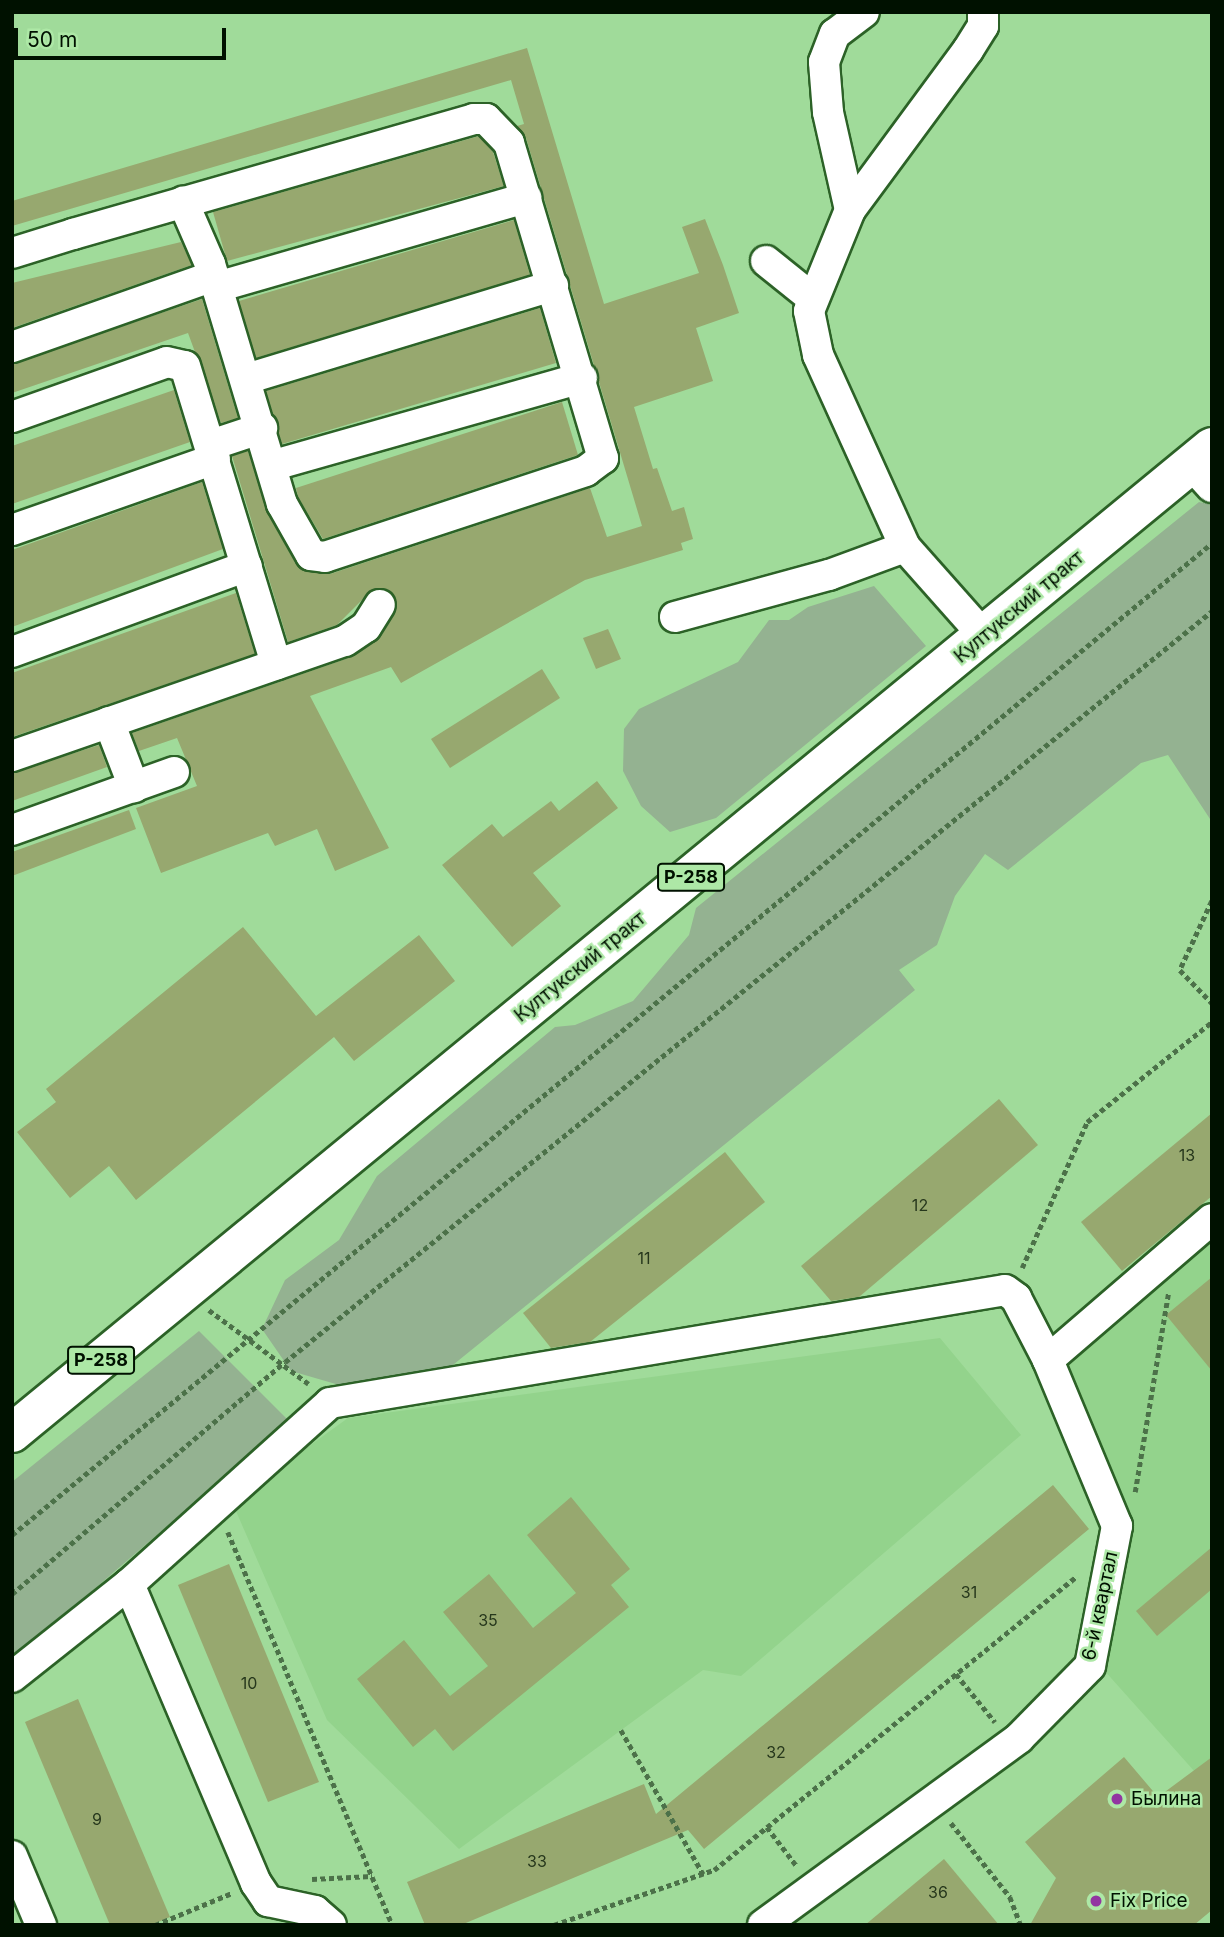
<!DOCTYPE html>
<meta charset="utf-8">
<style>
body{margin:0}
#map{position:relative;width:1224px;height:1937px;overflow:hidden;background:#a0db9a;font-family:Inter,sans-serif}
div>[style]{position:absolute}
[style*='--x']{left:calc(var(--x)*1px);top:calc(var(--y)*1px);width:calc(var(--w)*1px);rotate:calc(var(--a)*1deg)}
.built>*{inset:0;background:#93d38c}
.green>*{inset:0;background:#94b291}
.building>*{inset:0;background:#97a86f}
.path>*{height:4.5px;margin-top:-2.25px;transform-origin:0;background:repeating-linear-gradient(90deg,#4c7149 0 5px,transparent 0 8.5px)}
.roads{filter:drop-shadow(2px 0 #2c6227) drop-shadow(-2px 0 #2c6227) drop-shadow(0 2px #2c6227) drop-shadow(0 -2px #2c6227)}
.minor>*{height:30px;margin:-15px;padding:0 15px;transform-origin:15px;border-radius:15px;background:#fff}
.major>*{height:38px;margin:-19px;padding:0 19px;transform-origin:19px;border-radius:19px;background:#fff}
.dots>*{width:19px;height:19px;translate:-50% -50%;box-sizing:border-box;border:4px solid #ade8a6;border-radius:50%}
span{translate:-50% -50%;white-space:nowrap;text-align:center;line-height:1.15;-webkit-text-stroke:5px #ade8a6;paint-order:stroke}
.number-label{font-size:16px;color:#26371c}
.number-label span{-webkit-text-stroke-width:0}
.shield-label span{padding:2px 5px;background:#ade8a6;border:2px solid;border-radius:5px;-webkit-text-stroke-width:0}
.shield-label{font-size:18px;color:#010;font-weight:700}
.street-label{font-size:19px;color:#010}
.poi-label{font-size:19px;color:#010}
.left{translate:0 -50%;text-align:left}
.frame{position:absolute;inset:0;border:14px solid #010;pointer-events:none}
.scale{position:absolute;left:14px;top:28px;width:212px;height:32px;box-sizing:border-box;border:4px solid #010;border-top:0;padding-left:9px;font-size:21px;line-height:24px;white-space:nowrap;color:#010;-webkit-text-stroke:5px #ade8a6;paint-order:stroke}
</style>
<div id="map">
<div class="built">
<div style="clip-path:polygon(1212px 1242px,1212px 1791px,1103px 1669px,1130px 1525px,1063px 1365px)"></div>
<div style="clip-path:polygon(940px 1338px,1021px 1435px,741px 1676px,703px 1670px,459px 1849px,327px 1720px,232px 1502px,348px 1418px)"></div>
</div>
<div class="green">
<div style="clip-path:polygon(1199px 502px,1212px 505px,1212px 822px,1168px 755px,1141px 763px,1008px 870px,985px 854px,955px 896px,937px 945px,899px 970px,915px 990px,443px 1373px,353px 1389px,291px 1371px,262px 1329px,285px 1280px,339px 1240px,377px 1176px,555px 1027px,575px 1025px,633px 1001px,689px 935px,696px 908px)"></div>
<div style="clip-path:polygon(874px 586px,926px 646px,716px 818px,670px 832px,641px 806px,623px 771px,624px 729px,639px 709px,738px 662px,769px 620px,789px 620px,808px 607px)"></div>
<div style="clip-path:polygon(199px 1331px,289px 1421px,12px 1660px,12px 1482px)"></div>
</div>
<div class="building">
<div style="clip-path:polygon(527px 48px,604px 304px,699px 273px,682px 227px,705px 219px,723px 265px,739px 313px,696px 328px,713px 381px,634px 407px,653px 469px,657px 468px,672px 511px,684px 507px,693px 539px,681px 543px,683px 550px,585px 580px,401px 683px,391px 667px,310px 696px,389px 848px,335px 871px,317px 829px,275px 846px,268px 833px,161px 873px,136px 808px,197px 786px,177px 738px,139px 751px,132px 733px,351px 657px,380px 637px,397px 606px,390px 591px,373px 589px,337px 625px,288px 642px,232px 456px,248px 451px,267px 512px,296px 564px,309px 572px,330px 574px,590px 488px,607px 537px,642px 526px,526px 138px,517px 126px,524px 124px,511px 80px,12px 226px,12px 201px)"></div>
<div style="clip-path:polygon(479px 136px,493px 152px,504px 186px,227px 261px,213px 212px)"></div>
<div style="clip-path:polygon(514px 220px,530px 275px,256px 358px,239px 301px)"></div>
<div style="clip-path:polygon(181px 242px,192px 265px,12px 328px,12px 283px)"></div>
<div style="clip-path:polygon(202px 299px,238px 418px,221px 423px,188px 333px,12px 393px,12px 364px)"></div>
<div style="clip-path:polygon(540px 308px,556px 363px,282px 444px,266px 391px)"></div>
<div style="clip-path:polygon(174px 390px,190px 442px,12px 504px,12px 446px)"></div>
<div style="clip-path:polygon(562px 402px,578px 455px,323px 539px,298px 497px,296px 488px)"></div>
<div style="clip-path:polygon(202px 482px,223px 549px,12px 627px,12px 550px)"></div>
<div style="clip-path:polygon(236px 593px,255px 654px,12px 737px,12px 673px)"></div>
<div style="clip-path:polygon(608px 629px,621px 659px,596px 669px,583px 638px)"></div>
<div style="clip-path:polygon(542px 669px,560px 698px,450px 768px,431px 739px)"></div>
<div style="clip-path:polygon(99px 745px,107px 767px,12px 801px,12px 773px)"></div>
<div style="clip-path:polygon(597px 781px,618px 808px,533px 873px,561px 906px,512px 947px,442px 865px,492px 824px,503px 837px,551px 801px,559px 811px)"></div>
<div style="clip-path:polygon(129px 810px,136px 829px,12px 876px,12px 852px)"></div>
<div style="clip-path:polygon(243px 927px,316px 1016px,419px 935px,455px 981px,354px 1061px,334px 1037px,136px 1200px,109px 1166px,70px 1198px,17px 1132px,56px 1102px,46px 1089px)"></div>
<div style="clip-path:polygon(999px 1099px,1038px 1145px,859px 1297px,831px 1301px,801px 1266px)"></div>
<div style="clip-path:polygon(1212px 1113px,1212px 1196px,1122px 1271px,1081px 1222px)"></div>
<div style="clip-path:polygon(725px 1152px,765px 1202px,590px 1342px,551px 1348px,523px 1313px)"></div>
<div style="clip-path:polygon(1212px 1277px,1212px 1371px,1166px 1315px)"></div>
<div style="clip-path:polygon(1053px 1485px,1089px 1529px,704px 1849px,688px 1830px,461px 1925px,425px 1925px,407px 1882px,644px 1784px,656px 1814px)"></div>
<div style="clip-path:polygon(571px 1497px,630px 1569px,611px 1585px,629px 1607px,453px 1751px,435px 1729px,413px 1747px,357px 1679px,404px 1640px,450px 1696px,488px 1666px,443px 1612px,489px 1574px,533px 1628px,576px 1593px,527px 1535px)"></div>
<div style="clip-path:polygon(1212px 1547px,1212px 1589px,1157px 1636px,1136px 1611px)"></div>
<div style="clip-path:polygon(229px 1564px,319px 1782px,268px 1802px,178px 1585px)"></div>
<div style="clip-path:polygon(78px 1699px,170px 1917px,151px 1925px,110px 1925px,25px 1722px)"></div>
<div style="clip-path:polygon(1124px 1757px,1158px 1797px,1212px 1757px,1212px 1910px,1194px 1925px,1030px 1925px,1056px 1878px,1025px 1842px)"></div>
<div style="clip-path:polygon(944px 1859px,999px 1925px,865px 1925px)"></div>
</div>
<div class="path">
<div style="--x:1212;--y:901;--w:76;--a:114.9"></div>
<div style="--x:1180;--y:970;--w:46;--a:45.9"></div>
<div style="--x:1022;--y:1268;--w:160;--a:-66"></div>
<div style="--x:1087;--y:1122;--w:160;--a:-38.7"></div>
<div style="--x:209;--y:1310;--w:124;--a:36.5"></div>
<div style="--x:1135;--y:1492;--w:201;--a:-80.5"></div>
<div style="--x:228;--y:1532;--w:426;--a:67.3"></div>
<div style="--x:12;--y:1535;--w:1557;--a:-39.58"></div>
<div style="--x:12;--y:1594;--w:358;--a:-40.4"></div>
<div style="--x:285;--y:1362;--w:1193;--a:-39.01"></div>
<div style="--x:956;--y:1674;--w:62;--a:50.9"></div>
<div style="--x:621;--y:1730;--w:166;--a:60.3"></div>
<div style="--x:951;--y:1823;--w:95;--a:51.4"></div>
<div style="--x:1010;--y:1897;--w:30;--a:69"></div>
<div style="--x:767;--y:1827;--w:48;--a:52.7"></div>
<div style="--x:312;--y:1879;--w:60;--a:-2.9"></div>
<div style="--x:155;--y:1925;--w:83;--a:-22.6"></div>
<div style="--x:554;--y:1925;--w:169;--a:-19"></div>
<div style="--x:714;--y:1870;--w:467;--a:-39"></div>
</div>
<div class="roads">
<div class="minor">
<div style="--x:983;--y:12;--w:14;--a:90"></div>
<div style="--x:983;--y:26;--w:28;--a:122"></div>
<div style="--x:968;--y:50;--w:199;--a:126.4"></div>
<div style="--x:850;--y:210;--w:109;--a:112.1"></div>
<div style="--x:809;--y:311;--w:45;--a:78.4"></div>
<div style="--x:818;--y:355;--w:211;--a:65.6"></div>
<div style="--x:905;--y:547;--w:119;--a:48.4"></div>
<div style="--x:850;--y:210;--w:100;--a:-102.7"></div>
<div style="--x:828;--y:112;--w:50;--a:-94.6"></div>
<div style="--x:824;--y:62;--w:30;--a:-69"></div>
<div style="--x:835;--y:34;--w:36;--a:-37"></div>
<div style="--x:12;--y:253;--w:64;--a:-17.3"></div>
<div style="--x:73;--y:234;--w:417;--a:-16"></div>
<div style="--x:474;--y:119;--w:12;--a:0"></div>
<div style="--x:486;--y:119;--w:33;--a:46"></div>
<div style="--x:509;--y:143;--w:329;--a:73.4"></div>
<div style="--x:603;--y:458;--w:21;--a:143"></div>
<div style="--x:586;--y:471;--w:275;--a:161.8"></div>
<div style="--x:325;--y:557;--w:14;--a:-172"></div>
<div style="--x:311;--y:555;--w:59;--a:-119.6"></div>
<div style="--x:282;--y:504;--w:251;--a:-106.7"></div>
<div style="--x:210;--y:264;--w:68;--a:-113.5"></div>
<div style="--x:766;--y:261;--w:59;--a:38.8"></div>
<div style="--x:217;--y:287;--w:322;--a:-16.1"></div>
<div style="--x:12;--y:347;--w:214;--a:-19.4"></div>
<div style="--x:246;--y:379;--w:321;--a:-16.9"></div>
<div style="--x:12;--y:417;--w:164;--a:-19.5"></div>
<div style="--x:167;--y:362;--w:18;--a:13"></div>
<div style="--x:185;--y:366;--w:312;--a:73"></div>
<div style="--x:211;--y:445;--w:54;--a:-18.4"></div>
<div style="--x:1191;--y:464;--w:31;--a:48"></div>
<div style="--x:274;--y:465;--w:320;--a:-15.8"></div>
<div style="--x:12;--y:530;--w:215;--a:-19.3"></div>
<div style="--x:675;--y:617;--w:160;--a:-15.3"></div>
<div style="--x:829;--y:575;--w:81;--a:-20.2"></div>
<div style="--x:12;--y:652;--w:250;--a:-20.1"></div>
<div style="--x:109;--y:722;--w:70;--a:69"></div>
<div style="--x:12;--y:756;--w:352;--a:-19.1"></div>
<div style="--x:345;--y:641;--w:25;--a:-34"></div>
<div style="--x:366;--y:627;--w:26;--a:-58"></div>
<div style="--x:12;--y:830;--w:172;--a:-19.7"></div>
<div style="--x:129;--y:1584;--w:325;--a:67"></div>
<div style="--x:256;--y:1883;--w:22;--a:56"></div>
<div style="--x:268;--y:1901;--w:48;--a:12"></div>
<div style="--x:315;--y:1911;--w:21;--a:41"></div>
<div style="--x:12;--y:1677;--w:149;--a:-38.5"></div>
<div style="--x:129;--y:1584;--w:270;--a:-42"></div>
<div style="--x:330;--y:1403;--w:684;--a:-9.5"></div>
<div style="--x:1005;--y:1290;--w:14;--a:36"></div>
<div style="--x:1016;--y:1298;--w:70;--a:62.7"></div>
<div style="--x:12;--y:1856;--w:75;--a:67.2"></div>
<div style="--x:763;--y:1925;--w:317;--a:-36.1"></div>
<div style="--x:1019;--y:1738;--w:101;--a:-45.4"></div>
<div style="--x:1090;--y:1666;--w:143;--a:-79.1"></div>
<div style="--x:1117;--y:1526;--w:180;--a:-112.6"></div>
<div style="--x:1048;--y:1360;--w:216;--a:-40.7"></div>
</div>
<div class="major">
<div style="--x:12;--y:1433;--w:1553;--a:-39.41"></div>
</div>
</div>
<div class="dots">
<div style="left:1117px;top:1799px;background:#9236a1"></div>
<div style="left:1096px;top:1901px;background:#9236a1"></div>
</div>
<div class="number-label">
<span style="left:1187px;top:1155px">13</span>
<span style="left:920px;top:1205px">12</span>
<span style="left:644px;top:1258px">11</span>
<span style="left:969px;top:1592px">31</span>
<span style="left:488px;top:1620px">35</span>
<span style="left:249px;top:1683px">10</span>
<span style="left:776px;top:1752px">32</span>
<span style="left:97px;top:1819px">9</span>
<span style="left:537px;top:1861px">33</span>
<span style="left:938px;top:1892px">36</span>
</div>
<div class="shield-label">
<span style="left:691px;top:877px">Р-258</span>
<span style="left:101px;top:1360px">Р-258</span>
</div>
<div class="street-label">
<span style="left:1019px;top:607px;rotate:-40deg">Култукский тракт</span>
<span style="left:580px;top:967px;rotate:-39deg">Култукский тракт</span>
<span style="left:1100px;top:1606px;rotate:-78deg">6-й квартал</span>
</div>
<div class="poi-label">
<span class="left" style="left:1131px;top:1799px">Былина</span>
<span class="left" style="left:1110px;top:1901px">Fix Price</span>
</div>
<div class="frame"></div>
<div class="scale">50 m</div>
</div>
